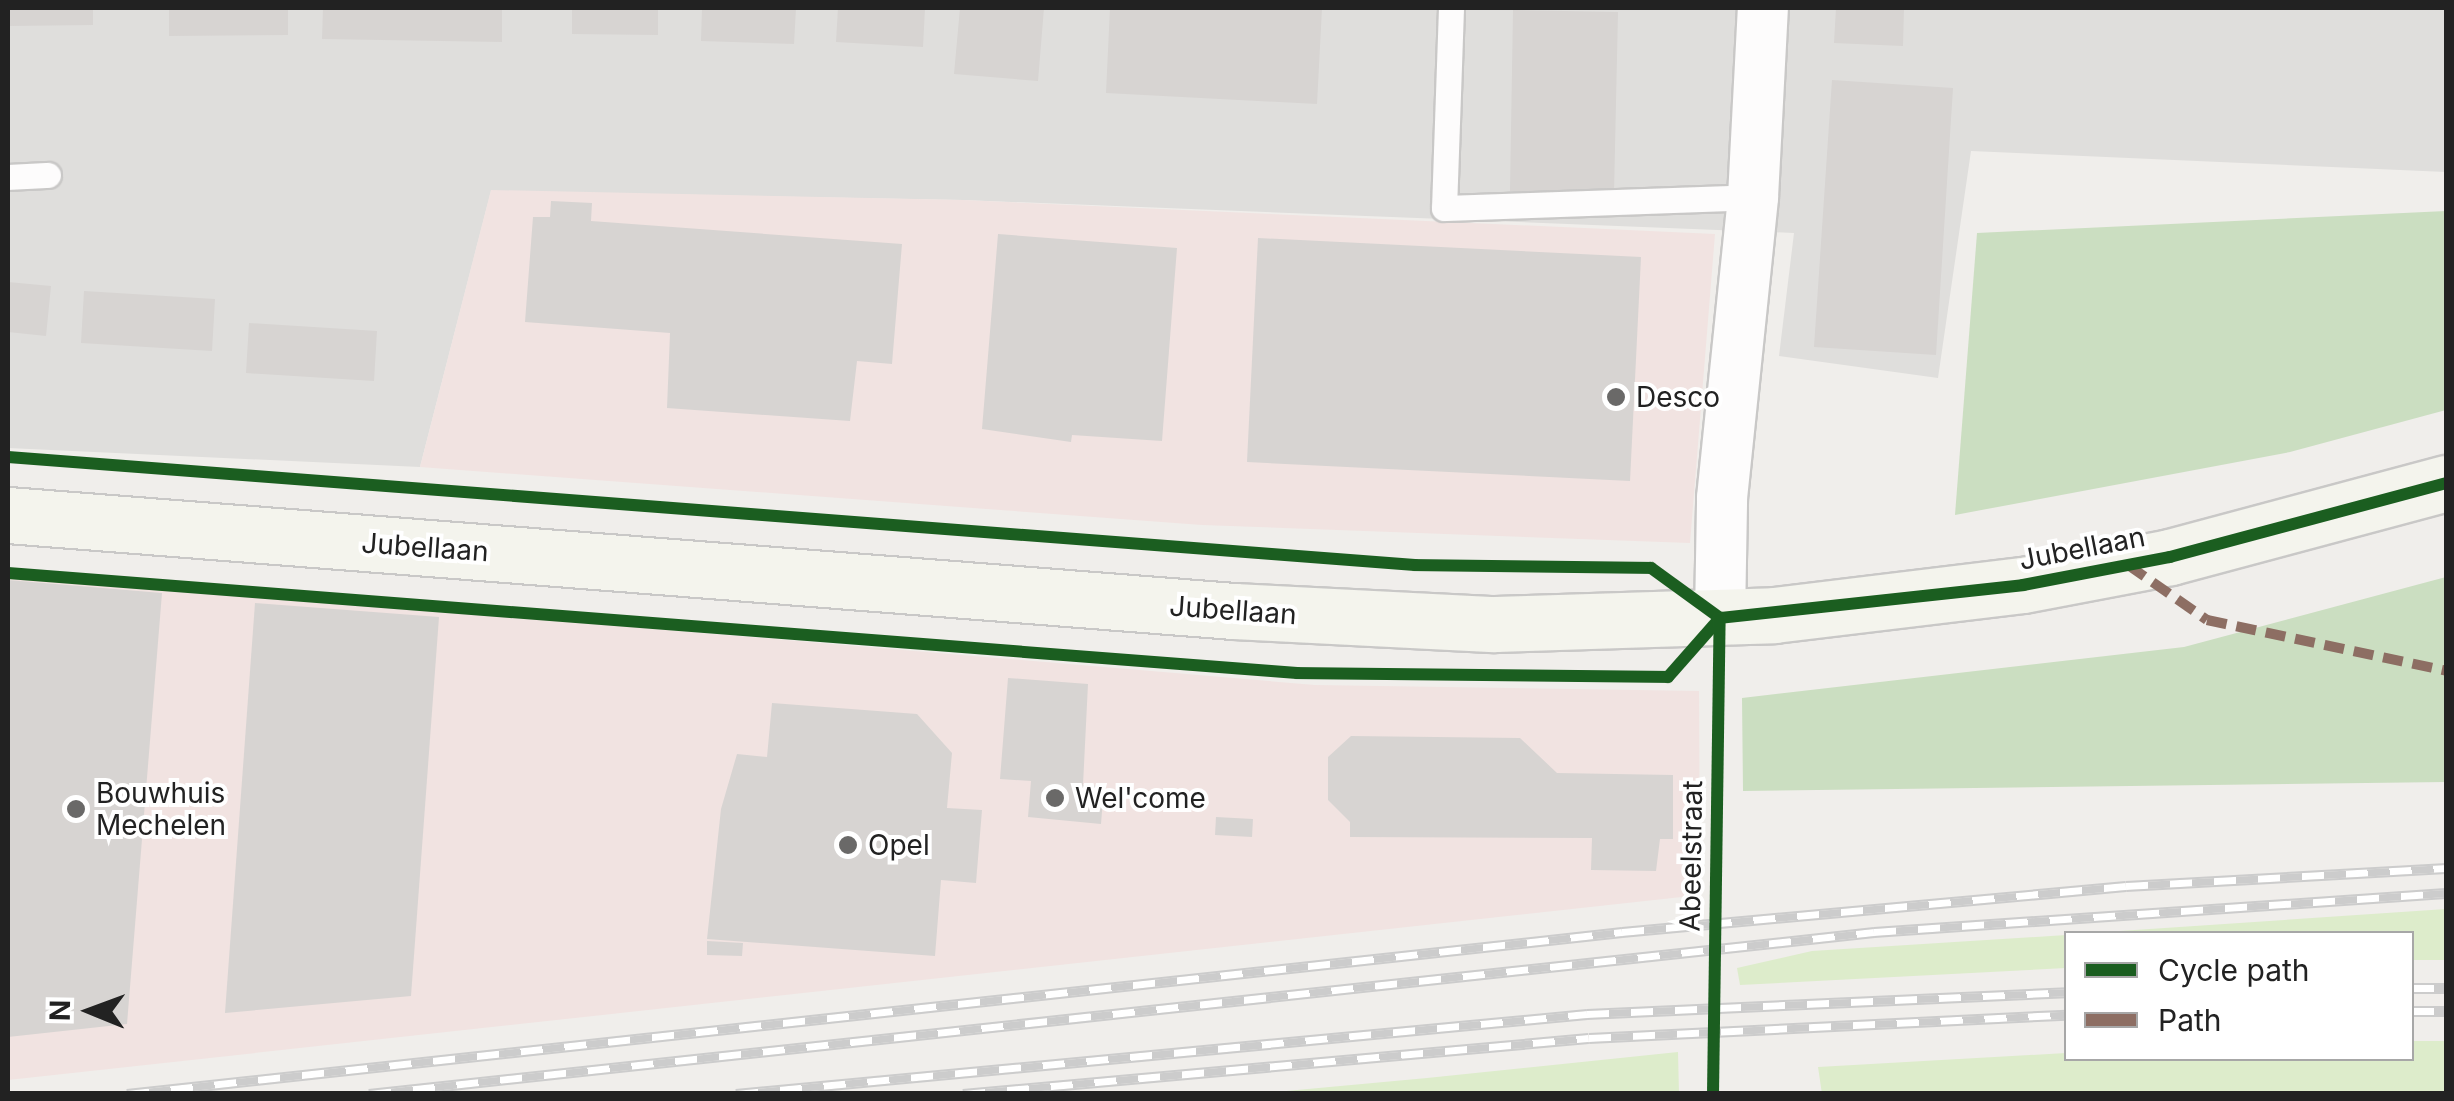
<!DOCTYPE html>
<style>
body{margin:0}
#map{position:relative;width:2454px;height:1101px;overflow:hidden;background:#f0eeeb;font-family:Inter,sans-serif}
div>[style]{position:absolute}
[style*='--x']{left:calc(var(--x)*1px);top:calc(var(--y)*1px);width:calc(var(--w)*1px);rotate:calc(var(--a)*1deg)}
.residential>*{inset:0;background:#dfdedc}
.commercial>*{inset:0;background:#f1e3e1}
.grass>*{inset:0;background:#ddeccb}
.forest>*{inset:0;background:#cbdec1}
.building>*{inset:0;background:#d7d4d2}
.roads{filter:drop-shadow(2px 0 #c9c8c7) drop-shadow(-2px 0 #c9c8c7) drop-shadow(0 2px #c9c8c7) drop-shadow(0 -2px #c9c8c7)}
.lane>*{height:25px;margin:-12.5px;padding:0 12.5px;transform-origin:12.5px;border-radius:12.5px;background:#fdfcfc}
.street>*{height:50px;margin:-25px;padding:0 25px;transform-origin:25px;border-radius:25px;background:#fdfcfc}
.secondary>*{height:55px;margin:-27.5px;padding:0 27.5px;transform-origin:27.5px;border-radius:27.5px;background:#f4f4ed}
.rail>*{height:11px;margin-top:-5.5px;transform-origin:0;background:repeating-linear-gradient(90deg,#fff 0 22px,#ccc 0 44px);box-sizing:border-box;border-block:2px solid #ccc}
.quiet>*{height:10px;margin-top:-5px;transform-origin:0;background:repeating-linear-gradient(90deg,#8d6e63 0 20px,transparent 0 30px)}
.cycleway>*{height:12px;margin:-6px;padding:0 6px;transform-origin:6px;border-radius:6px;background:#1b5e20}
.dots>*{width:28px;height:28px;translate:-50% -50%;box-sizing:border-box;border:5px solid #fff;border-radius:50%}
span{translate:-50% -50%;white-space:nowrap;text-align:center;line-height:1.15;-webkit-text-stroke:8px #fff;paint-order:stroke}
.poi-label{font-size:28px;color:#222}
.left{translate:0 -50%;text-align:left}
.street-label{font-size:28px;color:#222}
.frame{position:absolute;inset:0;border:10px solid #222;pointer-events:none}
.legend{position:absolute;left:2064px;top:931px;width:350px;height:130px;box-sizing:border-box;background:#fff;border:2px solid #a7a7a7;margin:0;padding:12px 18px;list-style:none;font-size:30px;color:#222}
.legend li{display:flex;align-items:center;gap:20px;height:50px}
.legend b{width:50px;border:2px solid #a7a7a7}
.north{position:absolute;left:40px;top:961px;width:100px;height:100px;-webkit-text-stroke:8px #fff;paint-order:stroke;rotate:271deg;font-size:28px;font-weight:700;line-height:40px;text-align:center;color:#222}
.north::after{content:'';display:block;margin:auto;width:35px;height:45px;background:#222;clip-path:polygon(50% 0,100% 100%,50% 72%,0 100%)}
</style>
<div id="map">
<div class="residential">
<div style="clip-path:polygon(8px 8px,2446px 8px,2446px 172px,1971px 151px,1938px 378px,1779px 356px,1794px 233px,963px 200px,491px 191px,420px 467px,8px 448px)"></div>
</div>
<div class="commercial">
<div style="clip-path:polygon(491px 190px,963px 200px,1715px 234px,1690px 543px,1202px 525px,420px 467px)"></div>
<div style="clip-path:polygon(8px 574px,1315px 685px,1699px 691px,1700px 895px,8px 1080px)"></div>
</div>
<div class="grass">
<div style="clip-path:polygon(2446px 909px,2446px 960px,2412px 960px,2412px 934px,2090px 933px)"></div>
<div style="clip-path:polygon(2066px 935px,2066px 968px,1740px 985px,1737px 968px,1812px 951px)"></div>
<div style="clip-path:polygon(2412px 1041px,2446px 1041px,2446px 1093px,1822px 1094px,1818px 1067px,2066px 1053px,2066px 1058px,2412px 1058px)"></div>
<div style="clip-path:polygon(1678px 1052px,1679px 1093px,1264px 1093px,1427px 1078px)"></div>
</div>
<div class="forest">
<div style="clip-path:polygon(2446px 211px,2446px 410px,2290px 452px,1955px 515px,1977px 233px)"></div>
<div style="clip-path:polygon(2446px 577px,2446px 782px,1743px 791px,1742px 698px,2184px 647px)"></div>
</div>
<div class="building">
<div style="clip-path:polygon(8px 8px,93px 8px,93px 25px,8px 26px)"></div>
<div style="clip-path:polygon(169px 8px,288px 8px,288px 35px,169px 36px)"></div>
<div style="clip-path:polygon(323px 8px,502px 8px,502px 42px,322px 39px)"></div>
<div style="clip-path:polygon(572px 8px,658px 8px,658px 35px,572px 34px)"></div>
<div style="clip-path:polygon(702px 8px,796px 8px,794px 44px,701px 41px)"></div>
<div style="clip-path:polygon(838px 8px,925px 8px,923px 47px,836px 42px)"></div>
<div style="clip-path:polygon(960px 8px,1044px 8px,1038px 81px,954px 74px)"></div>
<div style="clip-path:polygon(1110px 8px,1322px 8px,1317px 104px,1106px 93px)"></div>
<div style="clip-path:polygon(1836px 8px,1904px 8px,1903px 46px,1834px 43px)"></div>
<div style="clip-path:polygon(1513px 10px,1618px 12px,1614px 193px,1510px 191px)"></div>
<div style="clip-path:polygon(1832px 80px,1953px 88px,1936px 355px,1814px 347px)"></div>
<div style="clip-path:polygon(551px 201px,592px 203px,591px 221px,902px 244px,892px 364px,857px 361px,850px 421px,667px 408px,670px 333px,525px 322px,533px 217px,550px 217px)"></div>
<div style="clip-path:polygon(998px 234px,1177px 248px,1162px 441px,1072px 435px,1071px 442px,982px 429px)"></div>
<div style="clip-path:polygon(1258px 238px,1641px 257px,1630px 481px,1247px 462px)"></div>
<div style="clip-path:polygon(8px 282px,51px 286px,46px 336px,8px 332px)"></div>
<div style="clip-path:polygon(84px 291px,215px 299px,212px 351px,81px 343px)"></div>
<div style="clip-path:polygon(249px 323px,377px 331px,374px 381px,246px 373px)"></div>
<div style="clip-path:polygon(8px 580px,162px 593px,127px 1024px,8px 1037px)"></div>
<div style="clip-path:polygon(255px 603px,439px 617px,411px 996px,225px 1013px)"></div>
<div style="clip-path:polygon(1008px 678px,1088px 684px,1083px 785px,1104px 786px,1101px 824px,1028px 817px,1031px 781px,1000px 779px)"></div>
<div style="clip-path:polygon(772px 703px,917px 714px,952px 753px,947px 808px,982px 810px,976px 883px,941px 880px,935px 956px,707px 939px,721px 809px,737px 754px,767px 757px)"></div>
<div style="clip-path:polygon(1351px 736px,1520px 738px,1557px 773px,1673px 775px,1673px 839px,1660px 839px,1656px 871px,1591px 870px,1592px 838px,1350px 837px,1350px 822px,1328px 800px,1328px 757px)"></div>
<div style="clip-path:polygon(1216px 817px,1253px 819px,1252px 837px,1215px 835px)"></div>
<div style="clip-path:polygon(707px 941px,743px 943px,742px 956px,707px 955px)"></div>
</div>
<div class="roads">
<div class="lane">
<div style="--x:1451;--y:8;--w:200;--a:92"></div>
<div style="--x:1444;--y:208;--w:309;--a:-2"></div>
<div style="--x:8;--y:177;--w:40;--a:-2.9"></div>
</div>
<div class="street">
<div style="--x:1720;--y:618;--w:120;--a:-89"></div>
<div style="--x:1722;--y:498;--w:303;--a:-84.1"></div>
<div style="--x:1753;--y:197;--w:189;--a:-87"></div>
</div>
<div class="secondary">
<div style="--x:8;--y:515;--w:1230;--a:4.48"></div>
<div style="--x:1234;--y:611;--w:261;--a:2.9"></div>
<div style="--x:1495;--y:624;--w:279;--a:-1.8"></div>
<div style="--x:1774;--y:615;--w:251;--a:-6.9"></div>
<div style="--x:2023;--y:585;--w:150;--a:-10.8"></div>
<div style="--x:2170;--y:557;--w:286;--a:-15"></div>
</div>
</div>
<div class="rail">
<div style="--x:2412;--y:988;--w:34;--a:0"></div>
<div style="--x:2412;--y:1011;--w:34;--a:0"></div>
<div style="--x:127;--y:1094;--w:1504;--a:-6.18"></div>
<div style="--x:1622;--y:932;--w:506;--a:-5.21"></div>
<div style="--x:2126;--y:886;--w:321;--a:-3.2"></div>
<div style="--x:369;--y:1094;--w:1514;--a:-6.14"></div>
<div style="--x:1874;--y:932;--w:573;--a:-3.9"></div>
<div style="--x:736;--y:1094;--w:855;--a:-5.37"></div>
<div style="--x:1587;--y:1014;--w:480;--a:-2.6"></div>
<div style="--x:963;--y:1094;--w:628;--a:-5.11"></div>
<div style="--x:1589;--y:1038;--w:478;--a:-2.8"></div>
</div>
<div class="quiet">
<div style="--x:2128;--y:565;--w:96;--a:34.8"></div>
<div style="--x:2207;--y:620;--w:244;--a:12"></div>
</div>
<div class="cycleway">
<div style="--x:8;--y:457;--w:1411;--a:4.39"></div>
<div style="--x:1415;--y:565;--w:236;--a:0.7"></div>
<div style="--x:1651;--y:568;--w:85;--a:35.9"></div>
<div style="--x:8;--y:573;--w:1293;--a:4.44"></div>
<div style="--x:1297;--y:673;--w:371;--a:0.6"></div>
<div style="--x:1668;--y:677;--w:79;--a:-48.6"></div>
<div style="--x:1720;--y:618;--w:305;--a:-6.2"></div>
<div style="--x:2023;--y:585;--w:150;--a:-10.8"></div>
<div style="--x:2170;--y:557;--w:286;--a:-15"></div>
<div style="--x:1713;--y:1094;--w:476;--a:-89.2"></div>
</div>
<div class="dots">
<div style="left:1616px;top:397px;background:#6a6968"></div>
<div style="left:1055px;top:798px;background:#6a6968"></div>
<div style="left:76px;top:809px;background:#6a6968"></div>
<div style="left:848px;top:845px;background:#6a6968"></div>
</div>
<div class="poi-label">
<span class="left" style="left:1636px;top:397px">Desco</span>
<span class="left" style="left:96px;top:809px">Bouwhuis<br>Mechelen</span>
<span class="left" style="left:1075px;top:798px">Wel'come</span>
<span class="left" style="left:868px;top:845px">Opel</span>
</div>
<div class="street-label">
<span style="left:425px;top:547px;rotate:4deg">Jubellaan</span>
<span style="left:2082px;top:548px;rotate:-11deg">Jubellaan</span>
<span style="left:1233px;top:610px;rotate:4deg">Jubellaan</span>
<span style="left:1691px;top:856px;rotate:-89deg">Abeelstraat</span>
</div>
<div class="frame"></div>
<ul class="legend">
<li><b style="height:12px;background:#1b5e20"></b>Cycle path</li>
<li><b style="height:12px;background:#8d6e63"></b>Path</li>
</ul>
<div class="north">N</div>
</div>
